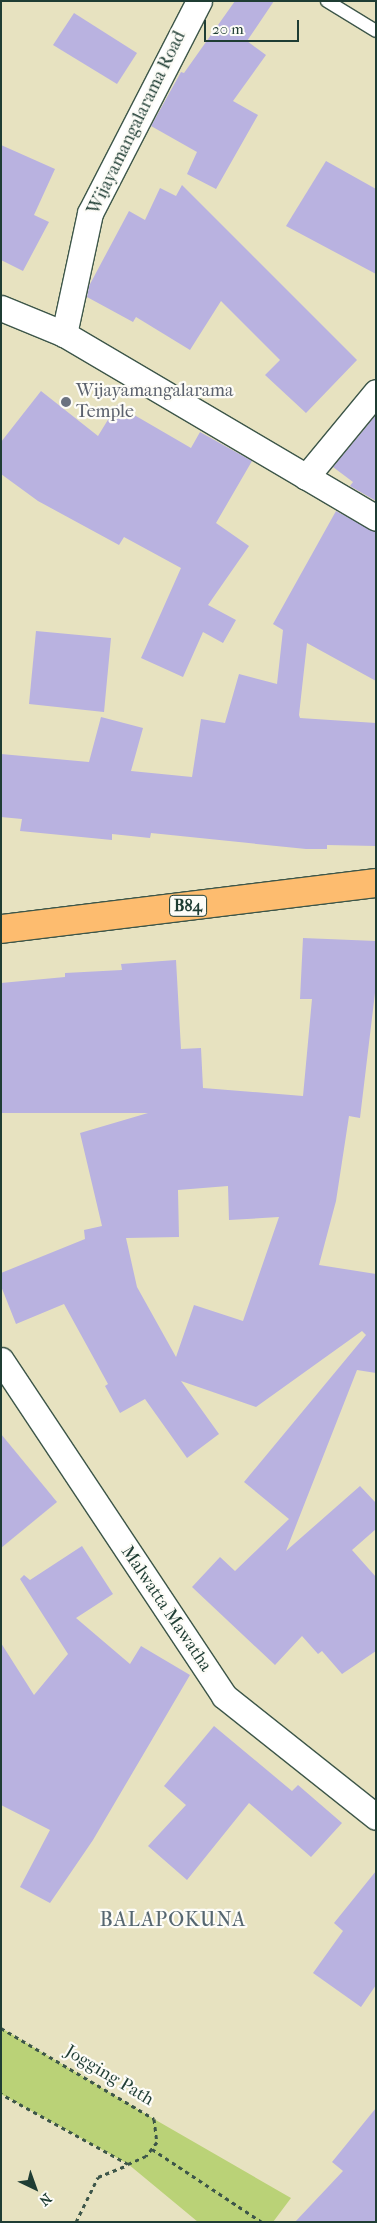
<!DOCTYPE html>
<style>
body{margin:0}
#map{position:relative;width:377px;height:2223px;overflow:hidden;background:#e7e2c0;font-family:"IM FELL French Canon",serif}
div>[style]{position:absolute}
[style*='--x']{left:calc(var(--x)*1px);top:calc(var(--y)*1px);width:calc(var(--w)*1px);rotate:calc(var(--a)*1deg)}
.green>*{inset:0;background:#bad277}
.building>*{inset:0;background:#b9b2e0}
.path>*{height:3px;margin-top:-1.5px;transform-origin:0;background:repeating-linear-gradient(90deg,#3d5649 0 4px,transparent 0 8px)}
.roads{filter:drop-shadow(1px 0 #3d5649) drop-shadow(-1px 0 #3d5649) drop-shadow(0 1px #3d5649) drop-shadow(0 -1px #3d5649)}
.lane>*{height:12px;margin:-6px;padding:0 6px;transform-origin:6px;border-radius:6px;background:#fff}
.street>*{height:25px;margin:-12.5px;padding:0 12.5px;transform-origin:12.5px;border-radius:12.5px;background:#fff}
.primary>*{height:28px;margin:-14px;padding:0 14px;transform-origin:14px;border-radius:14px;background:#fdbc6f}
.dots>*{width:14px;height:14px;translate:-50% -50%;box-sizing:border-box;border:2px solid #fdfcf7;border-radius:50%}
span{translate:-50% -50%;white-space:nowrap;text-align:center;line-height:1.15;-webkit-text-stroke:4.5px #fdfcf7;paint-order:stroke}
.shield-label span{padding:1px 4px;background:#fdfcf7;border:1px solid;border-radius:4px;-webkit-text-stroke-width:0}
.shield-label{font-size:16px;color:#1f3d34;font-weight:700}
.street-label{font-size:18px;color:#1f3d34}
.worship-label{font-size:18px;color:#5b616d}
.left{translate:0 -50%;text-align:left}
.quarter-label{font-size:20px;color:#556670;letter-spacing:1px}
.frame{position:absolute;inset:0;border:2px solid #1f3d34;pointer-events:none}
.north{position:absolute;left:10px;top:2163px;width:50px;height:50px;-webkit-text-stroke:4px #fdfcf7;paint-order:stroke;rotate:138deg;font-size:14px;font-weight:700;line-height:20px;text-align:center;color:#1f3d34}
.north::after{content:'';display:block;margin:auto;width:18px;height:22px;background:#1f3d34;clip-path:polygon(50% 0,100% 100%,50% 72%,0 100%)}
.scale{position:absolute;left:204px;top:20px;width:95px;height:22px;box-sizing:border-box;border:2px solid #1f3d34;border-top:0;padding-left:6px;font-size:15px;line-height:18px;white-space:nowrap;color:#1f3d34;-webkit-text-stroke:4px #fdfcf7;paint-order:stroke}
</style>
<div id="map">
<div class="green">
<div style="clip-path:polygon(1px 2028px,154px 2119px,291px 2198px,273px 2222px,198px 2222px,128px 2164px,1px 2094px)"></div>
</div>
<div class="building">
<div style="clip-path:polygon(235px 1px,274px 1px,247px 41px,266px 55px,233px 101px,258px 115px,216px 189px,187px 174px,197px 152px,151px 126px,181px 72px,184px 73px)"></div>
<div style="clip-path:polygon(74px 13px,137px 53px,117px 84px,53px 45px)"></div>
<div style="clip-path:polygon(1px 145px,55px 169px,34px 215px,49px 222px,23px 271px,1px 260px)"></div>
<div style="clip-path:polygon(326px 161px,376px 189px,376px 274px,286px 226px)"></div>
<div style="clip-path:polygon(182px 185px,357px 360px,306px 413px,265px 375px,280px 360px,221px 301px,190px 350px,136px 317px,133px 322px,87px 297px,89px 286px,129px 211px,145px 220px,160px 188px,176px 196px)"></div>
<div style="clip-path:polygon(41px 391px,98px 436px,117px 405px,191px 448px,200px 432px,252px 461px,216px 523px,249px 546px,208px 605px,236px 620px,223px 643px,203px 632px,183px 677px,141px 658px,181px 568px,124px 537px,119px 545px,38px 501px,1px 474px,1px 442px)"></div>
<div style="clip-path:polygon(376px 415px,376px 501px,350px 486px,353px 482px,333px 467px)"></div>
<div style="clip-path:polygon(336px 511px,376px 532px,376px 681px,307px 643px,299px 715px,300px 718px,376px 723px,376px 846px,327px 845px,327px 849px,306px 849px,151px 833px,150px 838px,112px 834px,112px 840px,20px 831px,22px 819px,1px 817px,1px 754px,89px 762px,101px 717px,143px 728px,131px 771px,192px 777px,201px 719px,225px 723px,239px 674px,277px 684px,283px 630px,273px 624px)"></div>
<div style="clip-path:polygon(36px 631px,111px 638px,104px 712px,29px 704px)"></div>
<div style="clip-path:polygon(evenodd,303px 938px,376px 941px,375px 993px,360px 1118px,349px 1116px,336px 1201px,319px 1265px,376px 1274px,376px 1373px,357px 1370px,286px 1551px,360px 1486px,376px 1503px,376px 1529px,352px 1550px,376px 1577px,376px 1651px,342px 1674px,322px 1651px,318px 1654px,302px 1636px,275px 1665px,192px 1587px,220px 1557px,235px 1571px,289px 1519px,244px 1482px,366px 1335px,362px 1331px,256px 1407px,181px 1381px,219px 1434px,187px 1458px,145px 1399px,120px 1413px,105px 1386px,108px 1384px,64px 1304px,16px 1324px,1px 1286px,1px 1273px,85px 1239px,84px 1230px,102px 1226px,80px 1133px,148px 1113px,1px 1113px,1px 983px,65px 977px,65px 973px,122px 970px,121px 964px,176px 960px,181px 1049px,201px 1048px,203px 1088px,303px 1096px,312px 999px,300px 999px,303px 938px,228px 1186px,229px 1220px,279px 1217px,243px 1321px,194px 1305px,176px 1357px,137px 1287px,126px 1238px,179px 1237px,178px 1190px,228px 1186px)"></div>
<div style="clip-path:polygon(1px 1434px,57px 1502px,1px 1548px)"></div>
<div style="clip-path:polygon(82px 1546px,113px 1594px,76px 1618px,130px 1664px,141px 1646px,190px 1675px,93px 1840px,50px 1903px,20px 1887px,50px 1830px,1px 1805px,1px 1643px,34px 1695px,68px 1654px,20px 1579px,24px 1575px,30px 1580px)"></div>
<div style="clip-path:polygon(214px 1726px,292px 1791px,298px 1785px,342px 1823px,311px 1857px,249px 1803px,187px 1880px,148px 1846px,186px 1805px,164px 1786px)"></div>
<div style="clip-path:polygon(376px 1871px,376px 1985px,361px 2007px,313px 1973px,343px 1931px,334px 1923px)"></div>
<div style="clip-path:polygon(376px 2108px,376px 2222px,295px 2222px,343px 2171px,332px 2162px)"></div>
</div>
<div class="path">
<div style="--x:1;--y:2028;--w:178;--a:30.7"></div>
<div style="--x:154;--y:2119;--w:23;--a:83"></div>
<div style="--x:157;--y:2142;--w:18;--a:128"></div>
<div style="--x:146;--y:2156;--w:20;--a:156"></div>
<div style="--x:128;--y:2164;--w:145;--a:-151.1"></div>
<div style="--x:152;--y:2149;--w:132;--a:33.6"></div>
<div style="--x:76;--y:2222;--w:50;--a:-63.9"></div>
<div style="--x:98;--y:2177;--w:32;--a:-22"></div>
</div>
<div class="roads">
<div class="lane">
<div style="--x:327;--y:1;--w:57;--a:31.5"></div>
</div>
<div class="street">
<div style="--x:199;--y:1;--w:238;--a:117.2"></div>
<div style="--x:90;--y:213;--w:124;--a:102.1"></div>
<div style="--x:64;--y:334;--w:362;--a:30.5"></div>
<div style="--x:1;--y:308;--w:68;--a:22.4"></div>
<div style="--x:306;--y:477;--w:110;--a:-50.5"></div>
<div style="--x:1;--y:1360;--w:403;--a:56.4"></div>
<div style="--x:224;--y:1696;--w:194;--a:38.5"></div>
</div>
<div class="primary">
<div style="--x:1;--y:929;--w:378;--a:-7"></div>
</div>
</div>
<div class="dots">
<div style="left:66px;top:402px;background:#6b7280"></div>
</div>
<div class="shield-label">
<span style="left:188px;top:906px">B84</span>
</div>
<div class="street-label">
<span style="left:137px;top:123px;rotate:-64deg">Wijayamangalarama Road</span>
<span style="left:166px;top:1609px;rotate:56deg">Malwatta Mawatha</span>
<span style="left:109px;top:2076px;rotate:31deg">Jogging Path</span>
</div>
<div class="worship-label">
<span class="left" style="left:76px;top:402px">Wijayamangalarama<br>Temple</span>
</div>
<div class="quarter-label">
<span style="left:173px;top:1919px">BALAPOKUNA</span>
</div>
<div class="frame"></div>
<div class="north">N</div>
<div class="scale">20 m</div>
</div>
